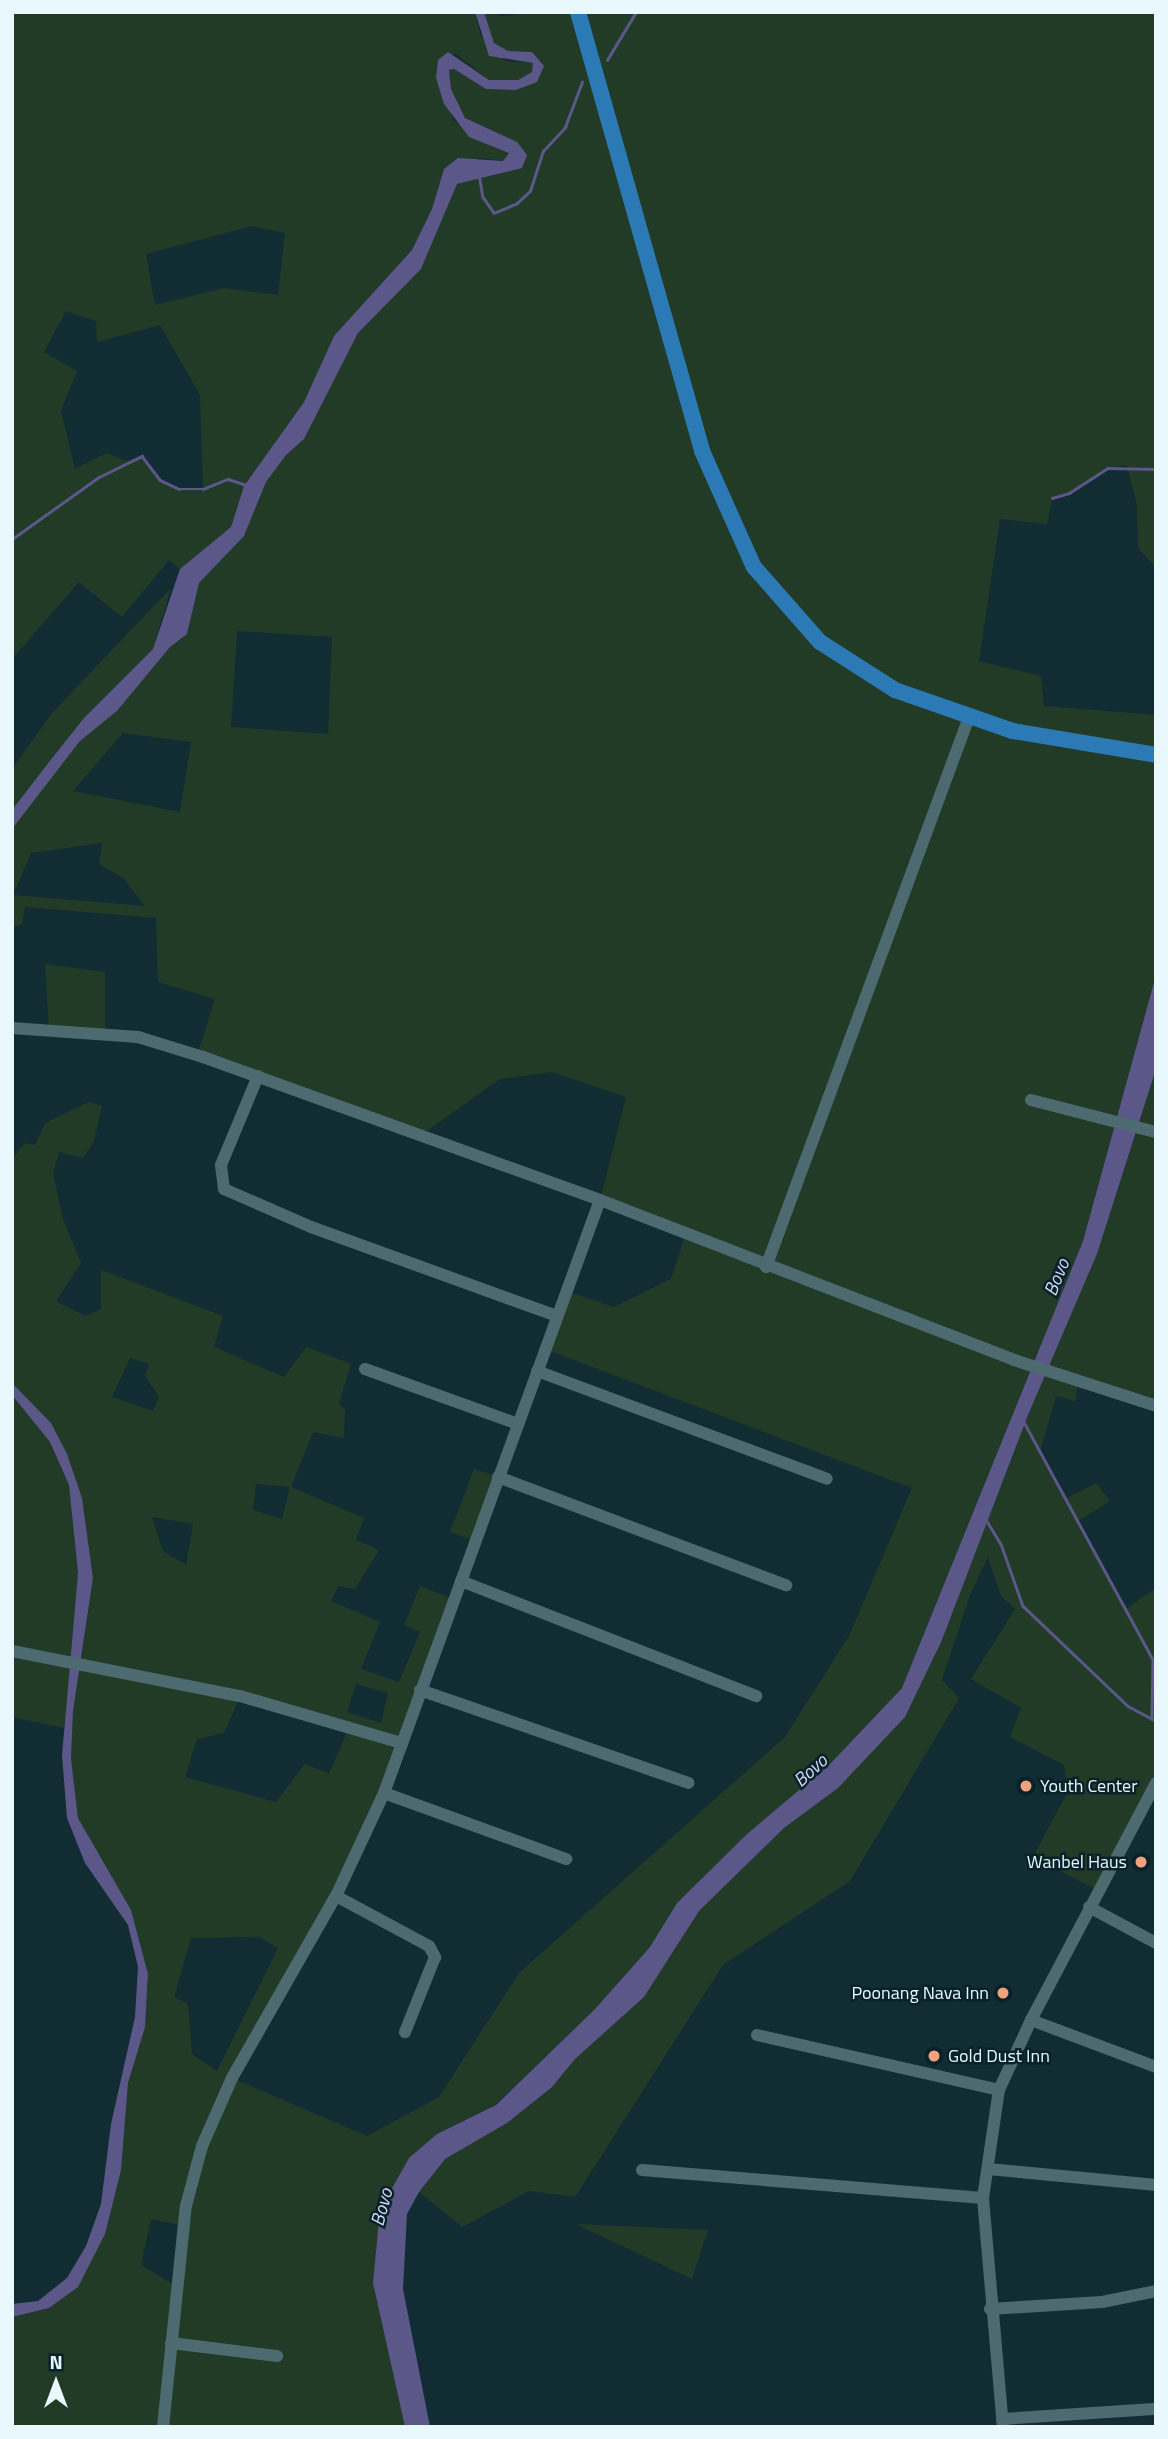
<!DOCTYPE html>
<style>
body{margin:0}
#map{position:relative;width:1168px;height:2439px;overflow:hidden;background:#122c33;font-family:"Titillium Web",sans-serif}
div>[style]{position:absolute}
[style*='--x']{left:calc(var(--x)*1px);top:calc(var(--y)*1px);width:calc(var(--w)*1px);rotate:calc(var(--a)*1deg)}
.green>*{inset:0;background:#223b26}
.water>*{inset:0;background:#5b5889}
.stream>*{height:2.5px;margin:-1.25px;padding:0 1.25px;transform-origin:1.25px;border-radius:1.25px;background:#5b5889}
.minor>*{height:12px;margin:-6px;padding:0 6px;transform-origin:6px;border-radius:6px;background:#4e6a71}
.major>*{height:16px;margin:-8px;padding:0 8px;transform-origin:8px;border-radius:8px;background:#2c7ab5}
.dots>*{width:19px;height:19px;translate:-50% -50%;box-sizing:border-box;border:4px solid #082229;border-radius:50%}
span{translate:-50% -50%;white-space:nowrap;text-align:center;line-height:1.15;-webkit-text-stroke:5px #082229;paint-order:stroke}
.poi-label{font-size:18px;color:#e9f8fd}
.left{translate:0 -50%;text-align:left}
.right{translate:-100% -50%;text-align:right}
.water-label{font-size:19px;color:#d9d9f9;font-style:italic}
.frame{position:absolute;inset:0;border:14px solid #e9f8fd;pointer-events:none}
.north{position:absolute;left:21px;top:2348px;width:70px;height:70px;-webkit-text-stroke:5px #082229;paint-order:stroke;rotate:0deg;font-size:19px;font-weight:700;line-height:28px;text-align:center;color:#e9f8fd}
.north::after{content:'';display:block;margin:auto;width:24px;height:32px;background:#e9f8fd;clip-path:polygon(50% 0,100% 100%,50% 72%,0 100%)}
</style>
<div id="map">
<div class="green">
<div style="clip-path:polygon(evenodd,12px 12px,475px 12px,481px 36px,505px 61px,534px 63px,532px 72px,518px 80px,489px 80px,455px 53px,436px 78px,454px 121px,509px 152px,503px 161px,480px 158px,444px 169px,432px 209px,412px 250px,334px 336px,304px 402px,244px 486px,231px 527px,180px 569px,169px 560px,122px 617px,79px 582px,12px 659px,12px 12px,252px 226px,285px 233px,278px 295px,224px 288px,155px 305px,146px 254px,252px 226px,12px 12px,66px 311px,96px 321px,97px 342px,160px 325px,200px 395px,203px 489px,179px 489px,160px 480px,142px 456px,126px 461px,107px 453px,75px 469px,61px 411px,77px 371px,44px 352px,66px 311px)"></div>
<div style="clip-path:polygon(evenodd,484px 12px,503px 16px,534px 12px,1156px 12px,1156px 568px,1138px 548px,1137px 505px,1127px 465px,1108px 468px,1069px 493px,1052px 498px,1047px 524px,1000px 519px,979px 661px,1041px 676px,1044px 706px,1156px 715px,1156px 975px,1083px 1241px,902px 1688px,830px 1764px,747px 1834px,677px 1903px,650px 1947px,595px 2009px,495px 2105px,437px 2134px,373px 2283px,405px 2427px,12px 2427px,12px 2317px,49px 2308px,78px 2287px,121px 2170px,128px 2083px,145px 2027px,148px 1974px,131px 1910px,78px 1818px,71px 1759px,73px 1711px,93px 1578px,82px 1498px,51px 1423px,12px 1383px,12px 1159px,25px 1143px,35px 1145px,45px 1123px,89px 1102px,102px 1106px,94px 1141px,83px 1158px,59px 1152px,53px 1174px,63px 1219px,81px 1263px,56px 1301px,85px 1316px,101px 1309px,101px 1270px,223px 1316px,214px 1347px,284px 1377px,306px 1347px,351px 1364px,339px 1404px,345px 1410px,344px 1438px,313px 1432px,291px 1487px,364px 1518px,356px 1540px,379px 1550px,355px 1589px,338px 1586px,331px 1601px,380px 1622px,361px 1669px,399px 1682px,420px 1632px,404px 1625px,420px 1586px,454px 1599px,384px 1793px,232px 2078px,367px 2136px,439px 2097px,519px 1973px,785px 1737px,849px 1636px,912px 1488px,545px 1349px,567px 1291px,614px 1307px,671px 1279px,686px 1233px,600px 1200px,626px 1097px,552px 1072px,500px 1079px,421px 1135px,197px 1056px,215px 999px,158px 982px,156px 918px,25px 907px,22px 924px,12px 928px,12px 829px,80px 741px,117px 711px,170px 647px,187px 634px,199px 583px,244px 536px,266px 482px,286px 455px,304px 439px,358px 333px,421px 269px,457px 184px,500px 174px,517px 142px,465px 118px,451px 89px,449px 70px,454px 69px,486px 89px,516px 90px,537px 81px,543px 66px,532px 52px,508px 51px,494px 43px,484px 12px,237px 631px,332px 637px,328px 734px,231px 727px,237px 631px,484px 12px,123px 733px,191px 742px,180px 812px,73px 791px,123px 733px,484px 12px,102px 843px,99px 864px,123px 878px,145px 906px,13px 895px,31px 853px,102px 843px,484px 12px,130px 1358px,149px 1364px,145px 1376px,159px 1397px,153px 1411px,112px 1397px,130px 1358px,484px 12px,256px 1484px,290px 1487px,282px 1519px,253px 1510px,256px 1484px,484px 12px,152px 1517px,193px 1524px,186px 1565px,163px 1551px,152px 1517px,484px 12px,356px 1684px,388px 1693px,381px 1723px,347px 1712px,356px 1684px,484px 12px,240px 1697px,349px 1728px,329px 1773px,305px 1764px,276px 1802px,185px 1777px,197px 1739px,224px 1733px,240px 1697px,484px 12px,259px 1937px,278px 1948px,217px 2071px,192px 2054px,188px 2004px,174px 1997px,191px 1938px,259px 1937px,484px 12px,151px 2219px,184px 2226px,176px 2286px,141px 2265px,151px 2219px)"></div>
<div style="clip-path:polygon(171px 588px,153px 649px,84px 718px,12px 810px,12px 769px,52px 713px)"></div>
<div style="clip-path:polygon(45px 964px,105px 972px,105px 1033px,49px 1028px)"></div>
<div style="clip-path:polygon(1156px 1069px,1156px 1406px,1079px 1381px,1075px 1401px,1056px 1396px,1040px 1452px,1065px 1499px,1096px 1483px,1110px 1501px,1078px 1521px,1126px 1609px,1156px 1588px,1156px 1790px,1097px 1890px,1033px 1857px,1068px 1791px,1064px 1765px,1010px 1737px,1021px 1708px,971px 1679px,1015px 1609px,1001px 1596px,988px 1557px,970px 1595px,942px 1680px,959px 1698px,850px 1881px,723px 1965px,575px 2197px,529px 2191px,462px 2227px,419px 2192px,444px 2159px,507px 2123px,552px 2087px,575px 2059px,644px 1997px,699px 1911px,784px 1828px,838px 1788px,942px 1640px,1028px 1415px,1097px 1254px)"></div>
<div style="clip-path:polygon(12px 1395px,50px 1442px,69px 1485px,78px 1573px,64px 1728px,12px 1717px)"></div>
<div style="clip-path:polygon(474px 1469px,498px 1477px,475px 1541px,450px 1532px)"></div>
<div style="clip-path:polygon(576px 2224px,708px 2230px,692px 2279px)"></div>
</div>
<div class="water">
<div style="clip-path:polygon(475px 12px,484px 12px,494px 43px,508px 51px,532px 52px,544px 66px,537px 82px,516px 90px,486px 89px,454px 69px,449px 70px,451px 89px,465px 118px,517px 142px,527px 155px,522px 168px,457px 184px,421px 269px,358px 333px,304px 439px,286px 455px,266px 482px,244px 536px,199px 583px,187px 634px,170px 647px,117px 711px,80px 741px,12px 829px,12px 810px,49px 762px,84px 718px,153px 649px,180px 569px,231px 527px,244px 486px,304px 402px,334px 336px,412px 250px,432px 209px,444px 169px,458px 158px,503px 161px,509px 153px,469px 137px,444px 104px,436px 78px,438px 60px,448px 52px,489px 80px,518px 80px,532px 72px,533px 63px,489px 56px)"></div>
<div style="clip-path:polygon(1156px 975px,1156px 1069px,1097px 1254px,1028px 1415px,942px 1640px,905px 1717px,838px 1788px,784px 1828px,699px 1911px,644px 1997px,575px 2059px,552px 2087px,507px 2123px,445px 2159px,419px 2192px,407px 2214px,403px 2289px,430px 2427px,405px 2427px,373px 2283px,380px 2210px,409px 2158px,437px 2134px,496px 2105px,595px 2009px,650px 1947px,677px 1903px,747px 1834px,830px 1764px,902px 1688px,1083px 1241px)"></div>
<div style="clip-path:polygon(12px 1383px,51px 1423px,67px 1454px,82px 1498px,93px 1578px,73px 1711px,71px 1759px,78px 1818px,131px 1910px,148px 1974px,145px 2027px,128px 2083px,121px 2170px,105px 2234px,78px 2287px,49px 2308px,12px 2317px,12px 2304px,38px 2301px,67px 2278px,86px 2246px,101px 2204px,111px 2124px,135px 2017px,138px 1967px,128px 1925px,85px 1863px,67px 1818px,62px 1755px,78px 1573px,69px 1485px,50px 1442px,12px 1395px)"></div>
</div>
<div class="stream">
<div style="--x:607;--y:60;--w:56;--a:-58.9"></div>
<div style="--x:479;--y:173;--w:24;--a:81"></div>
<div style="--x:483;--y:197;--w:19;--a:55"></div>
<div style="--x:494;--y:213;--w:25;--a:-23"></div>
<div style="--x:517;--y:203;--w:18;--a:-43"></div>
<div style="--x:530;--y:191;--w:42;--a:-72"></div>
<div style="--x:543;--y:151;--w:33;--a:-47"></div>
<div style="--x:565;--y:127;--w:48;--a:-69.3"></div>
<div style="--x:1052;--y:498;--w:18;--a:-16"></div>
<div style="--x:1069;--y:493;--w:46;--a:-32.7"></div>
<div style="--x:1108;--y:468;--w:48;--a:1.2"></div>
<div style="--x:12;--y:539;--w:107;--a:-35.5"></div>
<div style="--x:99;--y:477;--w:48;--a:-26"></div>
<div style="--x:142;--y:456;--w:30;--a:53"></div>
<div style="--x:160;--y:480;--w:21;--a:25"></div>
<div style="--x:179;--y:489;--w:24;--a:0"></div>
<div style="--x:203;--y:489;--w:27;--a:-22"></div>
<div style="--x:228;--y:479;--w:19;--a:18"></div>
<div style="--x:1024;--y:1422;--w:271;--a:61.5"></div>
<div style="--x:1153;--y:1660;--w:59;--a:91"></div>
<div style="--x:987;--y:1521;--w:27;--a:59"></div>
<div style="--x:1001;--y:1544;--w:66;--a:70.5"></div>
<div style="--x:1023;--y:1606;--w:145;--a:43.6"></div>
<div style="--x:1128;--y:1706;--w:32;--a:28"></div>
</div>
<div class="minor">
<div style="--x:12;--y:1028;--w:126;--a:4.1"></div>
<div style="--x:138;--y:1037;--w:68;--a:17.1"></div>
<div style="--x:203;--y:1057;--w:422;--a:19.8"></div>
<div style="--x:600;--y:1200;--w:444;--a:21.1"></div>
<div style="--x:1014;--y:1360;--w:149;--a:17.9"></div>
<div style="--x:258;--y:1076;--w:96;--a:112.6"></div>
<div style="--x:221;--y:1165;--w:24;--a:83"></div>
<div style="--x:224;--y:1189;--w:95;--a:23.6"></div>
<div style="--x:311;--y:1227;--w:262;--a:19.9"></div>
<div style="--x:1031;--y:1100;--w:129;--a:14.4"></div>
<div style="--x:766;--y:1267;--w:586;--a:-69.74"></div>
<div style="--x:365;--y:1369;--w:163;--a:19.8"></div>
<div style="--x:537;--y:1371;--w:309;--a:20.4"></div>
<div style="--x:498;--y:1477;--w:308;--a:20.6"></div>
<div style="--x:461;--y:1581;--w:317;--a:21.3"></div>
<div style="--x:12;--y:1651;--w:232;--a:11.2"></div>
<div style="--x:240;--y:1696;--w:169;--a:16.2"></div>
<div style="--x:420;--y:1690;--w:284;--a:19.1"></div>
<div style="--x:384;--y:1793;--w:194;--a:19.9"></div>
<div style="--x:336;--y:1896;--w:106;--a:28.3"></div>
<div style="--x:429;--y:1946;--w:13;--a:61"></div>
<div style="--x:435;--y:1957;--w:81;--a:111.8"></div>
<div style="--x:1089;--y:1907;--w:76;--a:28.2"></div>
<div style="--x:1031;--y:2020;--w:134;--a:20.6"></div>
<div style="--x:757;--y:2035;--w:248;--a:12.8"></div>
<div style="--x:988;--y:2169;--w:169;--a:5.4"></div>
<div style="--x:642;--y:2170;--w:342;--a:4.7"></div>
<div style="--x:990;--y:2309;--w:112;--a:-3.6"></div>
<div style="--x:1102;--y:2302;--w:55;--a:-11.5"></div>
<div style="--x:171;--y:2343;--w:107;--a:7"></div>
<div style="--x:1002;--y:2419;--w:152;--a:-3.8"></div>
<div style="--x:163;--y:2427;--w:222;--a:-84.1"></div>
<div style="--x:186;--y:2206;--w:62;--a:-75.1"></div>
<div style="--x:202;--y:2146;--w:74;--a:-66.2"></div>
<div style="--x:232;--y:2078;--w:210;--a:-60.3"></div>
<div style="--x:336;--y:1896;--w:114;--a:-65"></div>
<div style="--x:384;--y:1793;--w:631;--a:-69.99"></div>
<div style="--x:1003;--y:2427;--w:230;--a:-95"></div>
<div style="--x:983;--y:2198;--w:109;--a:-81.6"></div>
<div style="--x:999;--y:2090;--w:77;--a:-65.4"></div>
<div style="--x:1031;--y:2020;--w:268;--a:-62.2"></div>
</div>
<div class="major">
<div style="--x:578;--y:12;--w:456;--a:74.2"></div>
<div style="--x:702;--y:451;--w:127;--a:65.9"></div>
<div style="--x:754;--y:567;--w:100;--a:48.7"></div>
<div style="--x:820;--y:642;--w:89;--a:32.6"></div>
<div style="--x:895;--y:690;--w:125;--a:19.2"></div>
<div style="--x:1013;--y:731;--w:145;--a:9.5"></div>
</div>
<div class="dots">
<div style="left:1026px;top:1786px;background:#f1a17c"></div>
<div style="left:1141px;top:1862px;background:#f1a17c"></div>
<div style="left:1003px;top:1993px;background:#f1a17c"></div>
<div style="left:934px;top:2056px;background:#f1a17c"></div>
</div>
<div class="poi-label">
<span class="left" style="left:1040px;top:1786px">Youth Center</span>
<span class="right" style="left:1127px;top:1862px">Wanbel Haus</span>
<span class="right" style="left:989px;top:1993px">Poonang Nava Inn</span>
<span class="left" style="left:948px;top:2056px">Gold Dust Inn</span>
</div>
<div class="water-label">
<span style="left:1056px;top:1277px;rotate:-68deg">Bovo</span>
<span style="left:810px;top:1770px;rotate:-42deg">Bovo</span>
<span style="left:381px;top:2207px;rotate:-75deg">Bovo</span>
</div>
<div class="frame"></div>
<div class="north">N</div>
</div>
